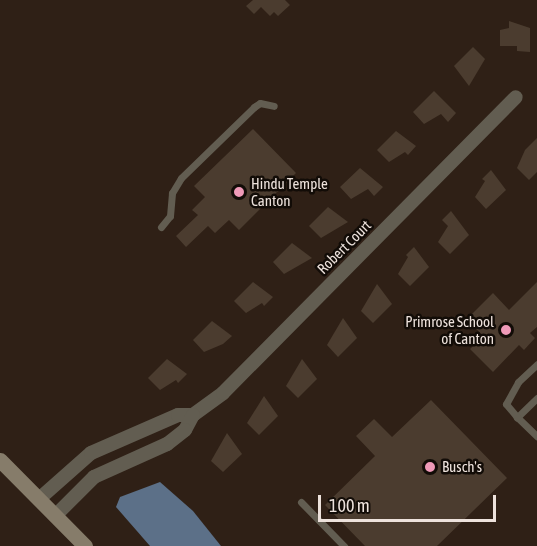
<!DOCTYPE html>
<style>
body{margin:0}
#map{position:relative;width:537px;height:546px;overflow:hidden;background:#2f2016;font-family:"Asap Condensed",sans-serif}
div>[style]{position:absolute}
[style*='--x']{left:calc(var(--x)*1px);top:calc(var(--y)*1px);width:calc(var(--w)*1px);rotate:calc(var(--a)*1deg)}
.water>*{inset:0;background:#5c7088}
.building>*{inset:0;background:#4b3c2f}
.service>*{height:7px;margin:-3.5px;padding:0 3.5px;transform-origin:3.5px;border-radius:3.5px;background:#625d51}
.minor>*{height:14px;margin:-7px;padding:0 7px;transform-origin:7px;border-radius:7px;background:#625d51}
.secondary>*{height:15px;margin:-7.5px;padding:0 7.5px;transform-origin:7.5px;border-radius:7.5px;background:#867c6a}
.dots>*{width:16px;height:16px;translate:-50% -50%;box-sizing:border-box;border:3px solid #120c07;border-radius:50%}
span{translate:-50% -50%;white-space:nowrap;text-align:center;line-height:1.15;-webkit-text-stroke:5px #120c07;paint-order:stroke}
.poi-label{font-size:15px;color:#ede2dc}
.left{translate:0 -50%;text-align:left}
.right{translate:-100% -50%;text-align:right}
.street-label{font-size:15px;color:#ede2dc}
.scale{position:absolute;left:318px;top:495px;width:178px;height:27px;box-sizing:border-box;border:3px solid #ede2dc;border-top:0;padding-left:8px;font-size:18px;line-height:21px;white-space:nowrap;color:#ede2dc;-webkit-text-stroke:4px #120c07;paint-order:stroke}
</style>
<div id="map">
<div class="water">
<div style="clip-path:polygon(160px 482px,193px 511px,221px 546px,150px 546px,116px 507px,120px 497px)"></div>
</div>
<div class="building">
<div style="clip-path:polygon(253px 0,285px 0,290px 5px,278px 16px,274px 12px,270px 16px,261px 7px,254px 14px,246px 6px)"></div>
<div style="clip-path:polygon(509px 21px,530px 28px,530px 52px,517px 51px,517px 46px,500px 46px,500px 30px,509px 28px)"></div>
<div style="clip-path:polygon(473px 47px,485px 59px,469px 86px,454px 66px)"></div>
<div style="clip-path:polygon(434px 91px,456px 113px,448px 122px,441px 114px,424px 124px,413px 112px)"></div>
<div style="clip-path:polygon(253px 129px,296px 173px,239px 230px,229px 220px,215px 233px,208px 226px,186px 247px,176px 236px,198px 215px,192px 210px,205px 197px,194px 186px)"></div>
<div style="clip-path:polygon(396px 131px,416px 146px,408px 155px,405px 152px,389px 162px,377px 150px)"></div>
<div style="clip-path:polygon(537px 138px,537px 172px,529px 180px,517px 168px,525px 150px)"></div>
<div style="clip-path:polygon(360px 168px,383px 187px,374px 196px,368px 189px,351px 199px,340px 187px)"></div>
<div style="clip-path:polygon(491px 170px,506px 190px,486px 209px,475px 197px,485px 181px,482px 179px)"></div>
<div style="clip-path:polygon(328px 207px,348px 222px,321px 238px,309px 226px)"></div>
<div style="clip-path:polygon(451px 211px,469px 235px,450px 254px,438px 242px,448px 226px,442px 220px)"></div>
<div style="clip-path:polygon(292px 243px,312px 258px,284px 274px,273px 262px)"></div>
<div style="clip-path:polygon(414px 247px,429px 267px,410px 286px,398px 274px,408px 257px,406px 255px)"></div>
<div style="clip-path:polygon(253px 282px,273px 297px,264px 306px,262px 303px,246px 313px,234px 301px)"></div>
<div style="clip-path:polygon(537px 282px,537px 327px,530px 333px,535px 338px,524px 350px,519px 345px,493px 372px,470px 349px,483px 336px,467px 319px,493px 293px,509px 310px)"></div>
<div style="clip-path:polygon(377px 284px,392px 304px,373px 323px,361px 311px)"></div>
<div style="clip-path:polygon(343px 318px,357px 338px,338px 357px,327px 345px)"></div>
<div style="clip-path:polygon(212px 321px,232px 336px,223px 344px,204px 352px,193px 340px)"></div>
<div style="clip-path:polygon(167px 359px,187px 374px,178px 383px,176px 380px,160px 390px,148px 378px)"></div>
<div style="clip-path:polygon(302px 359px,317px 379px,298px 398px,286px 386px)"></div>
<div style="clip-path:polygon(264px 396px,278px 416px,259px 435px,247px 423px)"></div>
<div style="clip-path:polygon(431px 400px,507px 478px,437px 546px,365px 546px,325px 505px,375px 456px,356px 436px,374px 419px,392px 437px)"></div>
<div style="clip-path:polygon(227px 433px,242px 454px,223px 472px,211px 461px)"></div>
</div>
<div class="service">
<div style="--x:161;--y:227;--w:14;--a:-51"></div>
<div style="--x:170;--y:216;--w:23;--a:-85"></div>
<div style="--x:172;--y:193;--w:17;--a:-59"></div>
<div style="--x:181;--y:178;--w:102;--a:-44.2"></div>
<div style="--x:254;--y:107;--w:7;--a:-34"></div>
<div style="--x:260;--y:103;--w:14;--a:12"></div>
<div style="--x:537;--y:398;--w:28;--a:136"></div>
<div style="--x:517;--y:417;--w:28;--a:44"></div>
<div style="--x:517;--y:417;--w:17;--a:-130"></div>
<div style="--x:506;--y:404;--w:25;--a:-61"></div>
<div style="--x:518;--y:382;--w:26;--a:-43"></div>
<div style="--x:301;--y:502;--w:62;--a:45.7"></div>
</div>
<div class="minor">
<div style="--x:193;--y:415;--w:37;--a:-36"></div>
<div style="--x:223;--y:393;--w:416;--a:-45.3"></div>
<div style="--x:39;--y:499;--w:69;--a:-41.5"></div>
<div style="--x:91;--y:453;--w:95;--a:-23.6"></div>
<div style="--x:178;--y:415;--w:15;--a:0"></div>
<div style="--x:193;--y:415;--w:17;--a:118"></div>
<div style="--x:185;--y:430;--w:23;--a:142"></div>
<div style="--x:167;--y:444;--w:80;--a:155.7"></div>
<div style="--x:94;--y:477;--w:55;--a:135"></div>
</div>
<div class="secondary">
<div style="--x:0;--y:460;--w:121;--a:45.3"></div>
</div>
<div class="dots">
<div style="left:239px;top:192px;background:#ef9ab8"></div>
<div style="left:506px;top:330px;background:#ef9ab8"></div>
<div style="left:430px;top:467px;background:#ef9ab8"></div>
</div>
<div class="poi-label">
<span class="left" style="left:251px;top:192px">Hindu Temple<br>Canton</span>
<span class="right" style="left:494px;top:330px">Primrose School<br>of Canton</span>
<span class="left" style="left:442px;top:467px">Busch's</span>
</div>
<div class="street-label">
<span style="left:344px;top:247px;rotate:-45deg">Robert Court</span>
</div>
<div class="scale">100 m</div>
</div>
